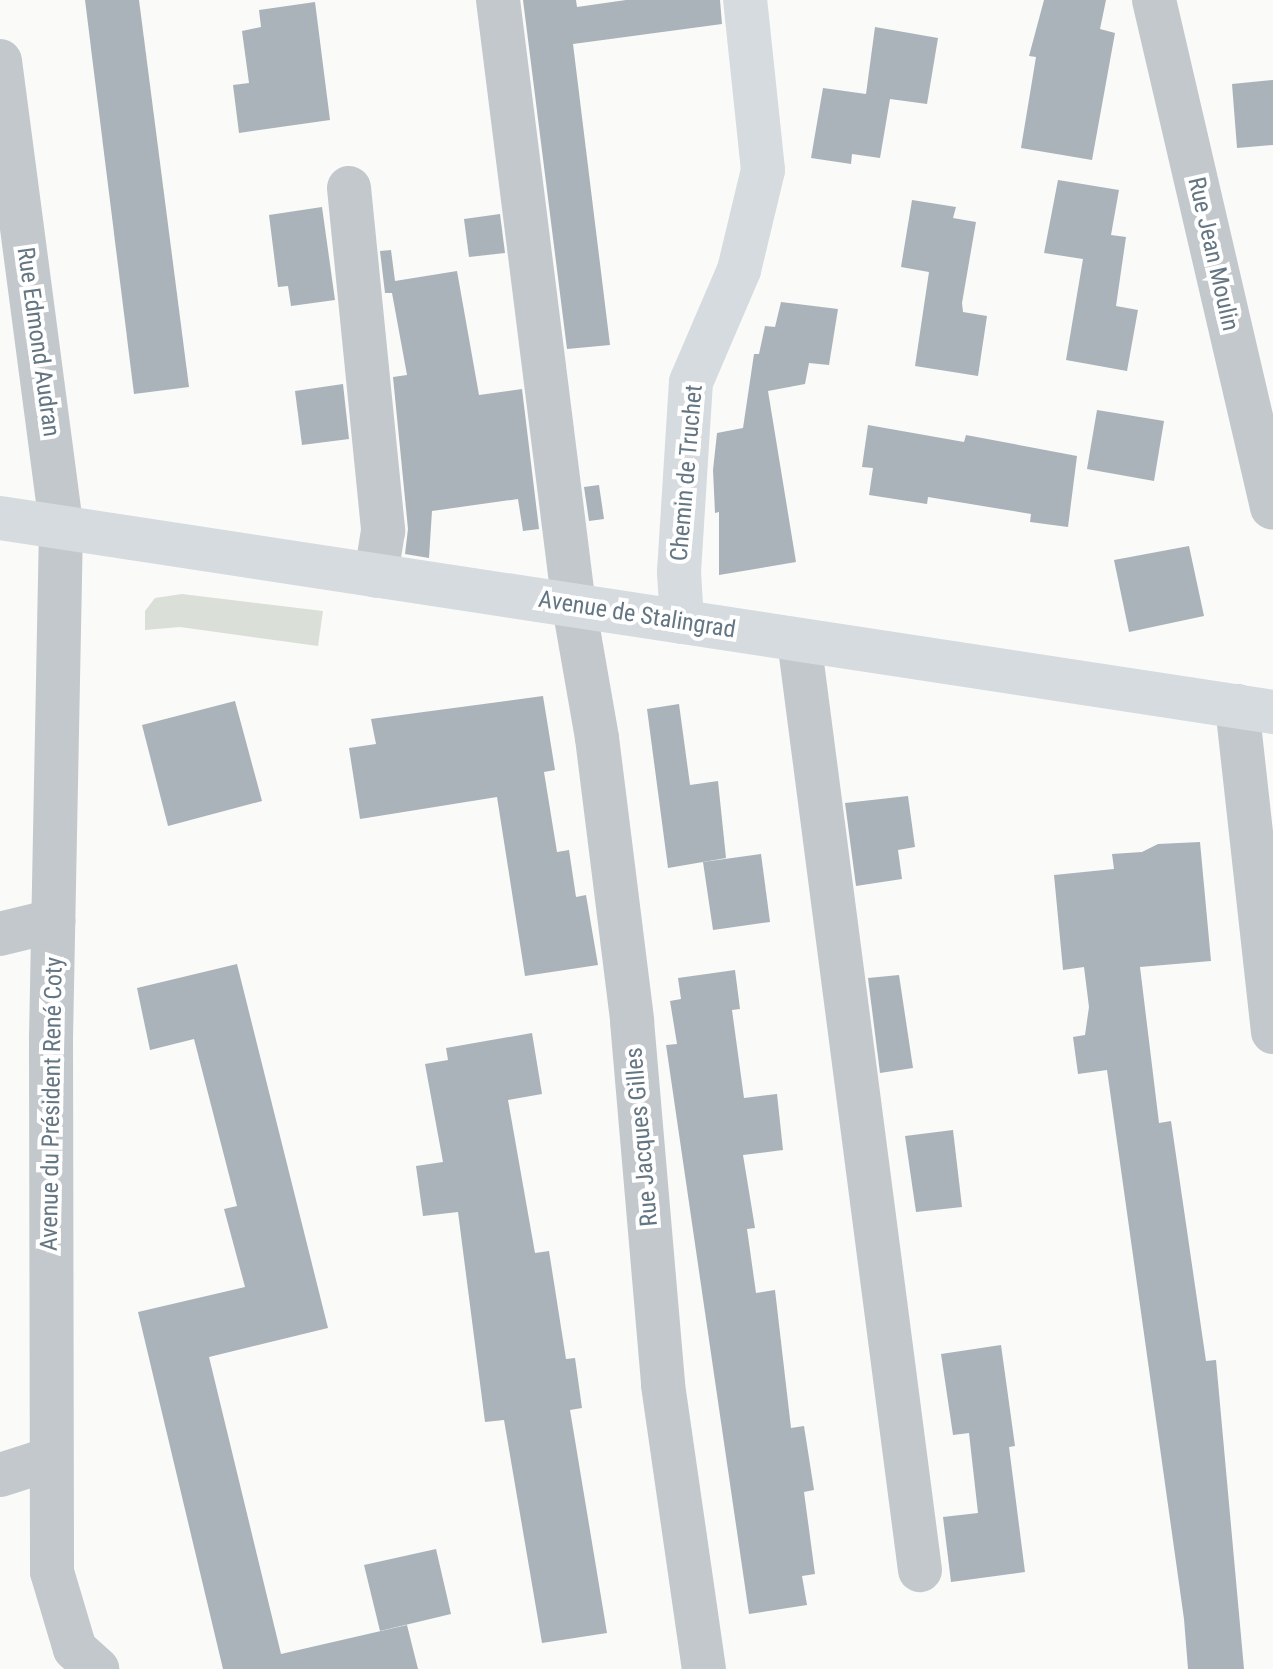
<!DOCTYPE html>
<meta charset="utf-8">
<style>
body{margin:0}
#map{position:relative;width:1273px;height:1669px;overflow:hidden;background:#fafaf8;font-family:"Roboto Condensed",sans-serif}
div>[style]{position:absolute}
[style*='--x']{left:calc(var(--x)*1px);top:calc(var(--y)*1px);width:calc(var(--w)*1px);rotate:calc(var(--a)*1deg)}
.green>*{inset:0;background:#dadfd7}
.building>*{inset:0;background:#aab3b9}
.minor>*{height:44px;margin:-22px;padding:0 22px;transform-origin:22px;border-radius:22px;background:#c3c8cc}
.major>*{height:44px;margin:-22px;padding:0 22px;transform-origin:22px;border-radius:22px;background:#d6dbdf}
span{translate:-50% -50%;white-space:nowrap;text-align:center;line-height:1.15;-webkit-text-stroke:8px #fff;paint-order:stroke}
.street-label{font-size:24px;color:#657683}
</style>
<div id="map">
<div class="green">
<div style="clip-path:polygon(182px 594px,323px 611px,318px 646px,180px 627px,145px 630px,145px 611px,155px 598px)"></div>
</div>
<div class="building">
<div style="clip-path:polygon(85px 0,139px 0,189px 387px,134px 394px)"></div>
<div style="clip-path:polygon(523px 0,576px 0,577px 7px,626px 0,720px 0,722px 24px,573px 44px,610px 345px,567px 349px)"></div>
<div style="clip-path:polygon(1044px 0,1106px 0,1100px 29px,1115px 33px,1092px 160px,1021px 148px,1036px 57px,1029px 56px)"></div>
<div style="clip-path:polygon(315px 2px,330px 120px,239px 133px,233px 85px,249px 83px,242px 31px,261px 27px,259px 10px)"></div>
<div style="clip-path:polygon(875px 27px,938px 38px,927px 104px,890px 99px,880px 158px,852px 154px,851px 164px,811px 158px,823px 88px,866px 94px)"></div>
<div style="clip-path:polygon(1273px 80px,1273px 145px,1237px 148px,1232px 84px)"></div>
<div style="clip-path:polygon(1058px 180px,1119px 190px,1111px 235px,1126px 237px,1116px 306px,1138px 310px,1127px 371px,1066px 360px,1083px 259px,1044px 253px)"></div>
<div style="clip-path:polygon(912px 200px,956px 207px,953px 218px,976px 222px,962px 303px,963px 312px,987px 316px,978px 376px,915px 366px,929px 272px,901px 267px)"></div>
<div style="clip-path:polygon(322px 207px,335px 300px,291px 306px,288px 286px,278px 287px,269px 215px)"></div>
<div style="clip-path:polygon(500px 214px,505px 253px,469px 257px,464px 219px)"></div>
<div style="clip-path:polygon(391px 250px,395px 281px,457px 271px,479px 395px,522px 389px,539px 529px,523px 531px,518px 499px,432px 511px,429px 558px,405px 554px,408px 529px,393px 377px,407px 375px,392px 293px,385px 293px,380px 251px)"></div>
<div style="clip-path:polygon(781px 302px,838px 309px,829px 365px,809px 363px,805px 384px,768px 391px,796px 562px,719px 575px,719px 512px,715px 513px,713px 470px,717px 433px,743px 428px,754px 354px,759px 354px,765px 326px,775px 327px)"></div>
<div style="clip-path:polygon(343px 384px,349px 439px,302px 445px,295px 391px)"></div>
<div style="clip-path:polygon(1097px 410px,1164px 421px,1154px 481px,1087px 469px)"></div>
<div style="clip-path:polygon(868px 425px,964px 442px,966px 435px,1077px 456px,1068px 527px,1030px 522px,1031px 514px,928px 497px,927px 504px,869px 495px,873px 468px,862px 467px)"></div>
<div style="clip-path:polygon(599px 485px,604px 519px,589px 521px,584px 487px)"></div>
<div style="clip-path:polygon(1189px 546px,1204px 616px,1129px 632px,1114px 560px)"></div>
<div style="clip-path:polygon(543px 696px,555px 770px,544px 772px,557px 852px,569px 850px,576px 897px,586px 895px,598px 965px,525px 976px,497px 797px,360px 819px,349px 748px,376px 744px,371px 719px)"></div>
<div style="clip-path:polygon(235px 701px,262px 801px,168px 826px,142px 725px)"></div>
<div style="clip-path:polygon(679px 704px,690px 785px,718px 781px,726px 858px,668px 868px,647px 709px)"></div>
<div style="clip-path:polygon(908px 796px,915px 847px,898px 850px,902px 879px,856px 886px,845px 803px)"></div>
<div style="clip-path:polygon(1200px 842px,1211px 961px,1140px 967px,1159px 1123px,1171px 1121px,1206px 1361px,1216px 1360px,1244px 1669px,1188px 1669px,1184px 1619px,1107px 1070px,1078px 1074px,1073px 1037px,1085px 1035px,1089px 1007px,1084px 967px,1063px 970px,1054px 875px,1114px 869px,1112px 854px,1142px 852px,1158px 844px)"></div>
<div style="clip-path:polygon(761px 854px,770px 922px,713px 930px,703px 862px)"></div>
<div style="clip-path:polygon(237px 964px,328px 1328px,209px 1357px,281px 1654px,407px 1625px,418px 1669px,223px 1669px,138px 1312px,245px 1287px,224px 1209px,237px 1206px,194px 1039px,150px 1050px,137px 988px)"></div>
<div style="clip-path:polygon(735px 970px,740px 1009px,732px 1010px,744px 1098px,777px 1094px,783px 1150px,743px 1155px,755px 1228px,747px 1229px,756px 1293px,775px 1290px,791px 1428px,804px 1426px,814px 1490px,804px 1492px,815px 1574px,802px 1576px,807px 1605px,749px 1614px,666px 1045px,677px 1044px,670px 1001px,681px 999px,678px 978px)"></div>
<div style="clip-path:polygon(899px 975px,913px 1068px,880px 1073px,868px 978px)"></div>
<div style="clip-path:polygon(532px 1033px,542px 1094px,508px 1100px,535px 1253px,549px 1251px,566px 1359px,575px 1358px,582px 1408px,570px 1410px,607px 1633px,542px 1643px,504px 1420px,485px 1422px,458px 1212px,423px 1216px,416px 1166px,443px 1162px,425px 1064px,448px 1060px,446px 1048px)"></div>
<div style="clip-path:polygon(953px 1130px,962px 1207px,916px 1212px,905px 1136px)"></div>
<div style="clip-path:polygon(1001px 1345px,1015px 1446px,1009px 1447px,1025px 1572px,951px 1582px,943px 1517px,978px 1513px,969px 1433px,953px 1435px,941px 1354px)"></div>
<div style="clip-path:polygon(436px 1549px,451px 1614px,380px 1631px,364px 1565px)"></div>
</div>
<div class="minor">
<div style="--x:498;--y:0;--w:611;--a:82.85"></div>
<div style="--x:574;--y:606;--w:134;--a:80.1"></div>
<div style="--x:597;--y:738;--w:285;--a:82.9"></div>
<div style="--x:632;--y:1021;--w:365;--a:85.1"></div>
<div style="--x:663;--y:1385;--w:287;--a:81.8"></div>
<div style="--x:1154;--y:0;--w:521;--a:76.9"></div>
<div style="--x:0;--y:61;--w:470;--a:82.5"></div>
<div style="--x:61;--y:527;--w:513;--a:91.12"></div>
<div style="--x:51;--y:1040;--w:532;--a:89.89"></div>
<div style="--x:52;--y:1572;--w:80;--a:73.4"></div>
<div style="--x:75;--y:1649;--w:30;--a:42"></div>
<div style="--x:349;--y:188;--w:345;--a:84.3"></div>
<div style="--x:383;--y:531;--w:45;--a:99"></div>
<div style="--x:799;--y:640;--w:938;--a:82.59"></div>
<div style="--x:1237;--y:706;--w:328;--a:83.7"></div>
<div style="--x:0;--y:934;--w:55;--a:-13.8"></div>
<div style="--x:0;--y:1475;--w:52;--a:-17.7"></div>
</div>
<div class="major">
<div style="--x:0;--y:518;--w:1288;--a:8.66"></div>
<div style="--x:682;--y:622;--w:50;--a:-93.4"></div>
<div style="--x:679;--y:572;--w:190;--a:-86.4"></div>
<div style="--x:691;--y:382;--w:122;--a:-66.8"></div>
<div style="--x:739;--y:270;--w:103;--a:-76.5"></div>
<div style="--x:763;--y:170;--w:171;--a:-96"></div>
</div>
<div class="street-label">
<span style="left:1213px;top:254px;rotate:77deg">Rue Jean Moulin</span>
<span style="left:38px;top:342px;rotate:82deg">Rue Edmond Audran</span>
<span style="left:687px;top:473px;rotate:-85deg">Chemin de Truchet</span>
<span style="left:637px;top:615px;rotate:9deg">Avenue de Stalingrad</span>
<span style="left:52px;top:1104px;rotate:-89deg">Avenue du Président René Coty</span>
<span style="left:642px;top:1137px;rotate:-95deg">Rue Jacques Gilles</span>
</div>
</div>
